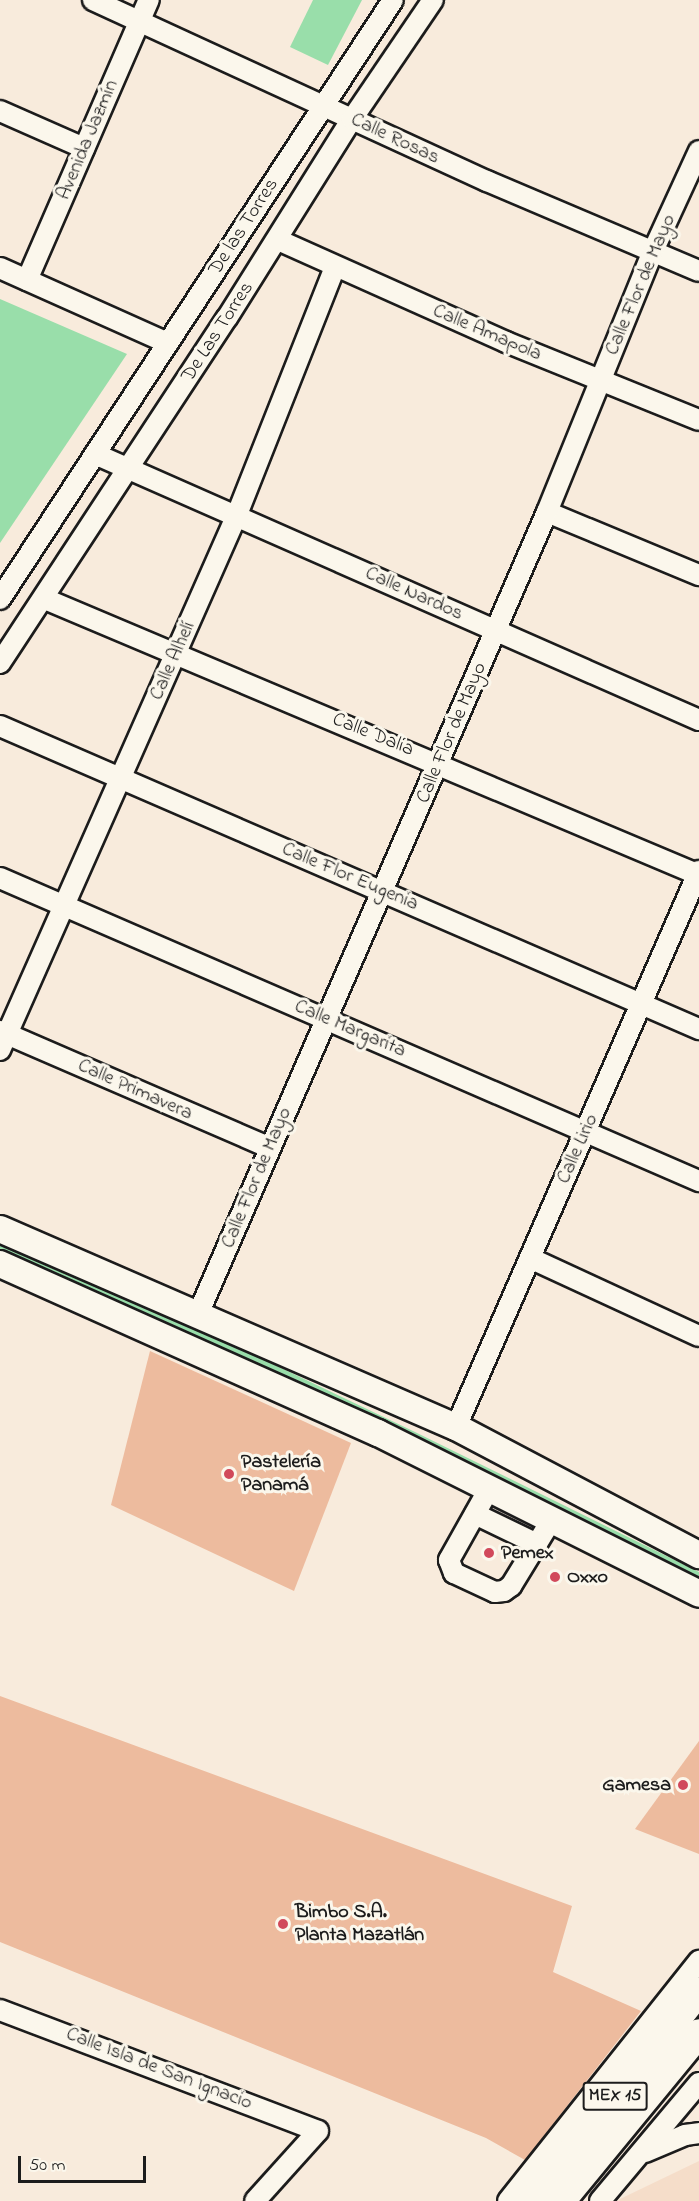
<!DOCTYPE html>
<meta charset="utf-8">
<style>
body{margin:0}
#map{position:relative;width:699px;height:2201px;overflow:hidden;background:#f8ebdc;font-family:"Indie Flower",sans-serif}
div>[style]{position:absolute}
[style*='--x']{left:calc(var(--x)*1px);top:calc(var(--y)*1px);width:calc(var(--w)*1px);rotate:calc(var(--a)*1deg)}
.built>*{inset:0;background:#f5ddc9}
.green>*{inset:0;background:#99deaa}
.building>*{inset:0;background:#edbb9e}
.roads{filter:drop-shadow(2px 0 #1c1c1c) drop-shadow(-2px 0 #1c1c1c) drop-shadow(0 2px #1c1c1c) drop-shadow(0 -2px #1c1c1c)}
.minor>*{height:20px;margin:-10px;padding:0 10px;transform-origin:10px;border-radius:10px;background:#fbf7ec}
.major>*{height:26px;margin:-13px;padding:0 13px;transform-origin:13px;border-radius:13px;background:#fbf7ec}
.highway>*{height:28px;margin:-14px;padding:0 14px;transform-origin:14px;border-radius:14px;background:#fbf7ec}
.dots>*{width:16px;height:16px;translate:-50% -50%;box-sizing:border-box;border:3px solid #fbf7ec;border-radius:50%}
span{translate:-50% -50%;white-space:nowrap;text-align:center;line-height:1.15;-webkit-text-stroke:6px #fbf7ec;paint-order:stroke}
.shield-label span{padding:2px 4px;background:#fbf7ec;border:2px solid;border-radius:4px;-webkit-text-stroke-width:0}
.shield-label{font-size:18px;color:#1c1c1c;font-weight:700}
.street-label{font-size:20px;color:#1c1c1c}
.poi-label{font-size:20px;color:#1c1c1c;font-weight:700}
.left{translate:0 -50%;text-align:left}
.right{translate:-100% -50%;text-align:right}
.scale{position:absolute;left:18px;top:2156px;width:128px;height:27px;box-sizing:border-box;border:3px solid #1c1c1c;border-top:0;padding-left:8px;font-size:18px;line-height:21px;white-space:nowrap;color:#1c1c1c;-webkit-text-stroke:4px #fbf7ec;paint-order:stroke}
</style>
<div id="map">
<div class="built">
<div style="clip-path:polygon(699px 2161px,699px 2201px,618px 2201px,620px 2199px)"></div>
</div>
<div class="green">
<div style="clip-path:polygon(313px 0,362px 0,328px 65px,290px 47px)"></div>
<div style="clip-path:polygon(0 299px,127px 354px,0 543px)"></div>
<div style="clip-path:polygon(0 1240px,204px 1331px,415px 1432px,699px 1572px,699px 1582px,282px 1376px,0 1255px)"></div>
</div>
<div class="building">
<div style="clip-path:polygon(150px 1351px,351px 1443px,294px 1591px,111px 1505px)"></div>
<div style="clip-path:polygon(0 1696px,572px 1906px,553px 1972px,641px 2011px,525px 2160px,486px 2138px,0 1942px)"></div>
<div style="clip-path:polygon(699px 1741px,699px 1854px,635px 1829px)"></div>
</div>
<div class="roads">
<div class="minor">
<div style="--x:93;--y:0;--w:434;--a:24.7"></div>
<div style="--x:487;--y:181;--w:230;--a:23"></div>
<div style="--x:0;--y:111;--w:92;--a:23.8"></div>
<div style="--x:278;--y:240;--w:250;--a:24.1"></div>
<div style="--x:506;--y:342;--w:208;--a:22"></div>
<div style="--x:0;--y:268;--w:184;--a:24.1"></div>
<div style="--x:27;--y:280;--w:305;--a:-66.5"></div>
<div style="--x:95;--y:454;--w:660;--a:23.77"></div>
<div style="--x:547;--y:512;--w:165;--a:22.5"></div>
<div style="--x:0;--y:599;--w:716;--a:-56.73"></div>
<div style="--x:45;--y:599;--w:710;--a:22.88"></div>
<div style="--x:0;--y:663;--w:413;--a:-56.7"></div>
<div style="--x:227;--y:318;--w:235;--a:-57.9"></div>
<div style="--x:352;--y:119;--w:144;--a:-55.8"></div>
<div style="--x:0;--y:726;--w:762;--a:23.44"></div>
<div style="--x:0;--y:878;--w:762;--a:23.44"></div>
<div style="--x:0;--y:1031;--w:294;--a:23.4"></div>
<div style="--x:0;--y:1050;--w:583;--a:-66.12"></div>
<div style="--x:236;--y:517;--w:269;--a:-68.4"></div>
<div style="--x:530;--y:1258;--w:186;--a:24.8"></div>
<div style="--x:199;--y:1312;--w:872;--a:-66.49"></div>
<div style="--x:547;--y:512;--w:282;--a:-67.9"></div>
<div style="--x:653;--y:251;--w:110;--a:-65.3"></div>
<div style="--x:456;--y:1427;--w:607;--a:-66.39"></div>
<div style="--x:490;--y:1487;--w:84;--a:119.3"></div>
<div style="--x:449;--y:1560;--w:14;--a:69"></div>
<div style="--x:454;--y:1573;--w:45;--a:24.9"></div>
<div style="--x:495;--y:1592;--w:9;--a:-6"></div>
<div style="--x:504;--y:1591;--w:9;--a:-36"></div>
<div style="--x:511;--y:1586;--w:79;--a:-58.5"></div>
<div style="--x:475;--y:1514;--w:69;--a:25.8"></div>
<div style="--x:0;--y:2010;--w:340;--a:20.8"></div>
<div style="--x:318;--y:2131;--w:94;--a:132"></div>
<div style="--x:645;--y:2152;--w:43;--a:-23"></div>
<div style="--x:685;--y:2135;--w:14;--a:-8"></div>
<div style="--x:508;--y:2201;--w:307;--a:-51.5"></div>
<div style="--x:600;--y:2201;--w:154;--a:-50"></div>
</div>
<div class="major">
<div style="--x:0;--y:1229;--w:497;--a:23.5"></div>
<div style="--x:456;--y:1427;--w:275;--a:27.8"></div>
<div style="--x:0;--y:1264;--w:414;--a:24.1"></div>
<div style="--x:378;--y:1433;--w:359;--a:26.6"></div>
</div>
<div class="highway">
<div style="--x:532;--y:2201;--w:268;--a:-51.5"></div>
<div style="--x:561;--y:2201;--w:217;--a:-50.6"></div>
</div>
</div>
<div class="dots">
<div style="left:229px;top:1474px;background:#d1495b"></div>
<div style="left:489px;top:1553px;background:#d1495b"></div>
<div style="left:555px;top:1577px;background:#d1495b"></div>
<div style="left:683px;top:1785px;background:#d1495b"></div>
<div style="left:283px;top:1924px;background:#d1495b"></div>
</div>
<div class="shield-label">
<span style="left:615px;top:2096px">MEX 15</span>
</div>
<div class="street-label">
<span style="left:395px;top:139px;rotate:25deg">Calle Rosas</span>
<span style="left:88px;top:140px;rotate:-67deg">Avenida Jazmín</span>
<span style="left:244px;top:227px;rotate:-57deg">De las Torres</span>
<span style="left:641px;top:285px;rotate:-67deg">Calle Flor de Mayo</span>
<span style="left:218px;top:332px;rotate:-57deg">De Las Torres</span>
<span style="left:487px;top:333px;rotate:23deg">Calle Amapola</span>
<span style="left:414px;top:594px;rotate:24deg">Calle Nardos</span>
<span style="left:173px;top:661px;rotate:-66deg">Calle Alhelí</span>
<span style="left:452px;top:733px;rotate:-67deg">Calle Flor de Mayo</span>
<span style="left:373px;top:735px;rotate:22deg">Calle Dalia</span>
<span style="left:350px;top:877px;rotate:23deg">Calle Flor Eugenia</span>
<span style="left:350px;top:1029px;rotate:23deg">Calle Margarita</span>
<span style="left:135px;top:1090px;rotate:24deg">Calle Primavera</span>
<span style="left:578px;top:1149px;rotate:-66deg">Calle Lirio</span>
<span style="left:257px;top:1178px;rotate:-67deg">Calle Flor de Mayo</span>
<span style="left:159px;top:2069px;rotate:21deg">Calle Isla de San Ignacio</span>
</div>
<div class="poi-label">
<span class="left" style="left:241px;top:1474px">Pastelería<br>Panamá</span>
<span class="left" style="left:501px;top:1553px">Pemex</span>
<span class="left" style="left:567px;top:1577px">Oxxo</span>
<span class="right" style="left:671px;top:1785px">Gamesa</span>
<span class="left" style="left:295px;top:1924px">Bimbo S.A.<br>Planta Mazatlán</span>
</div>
<div class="scale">50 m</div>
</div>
